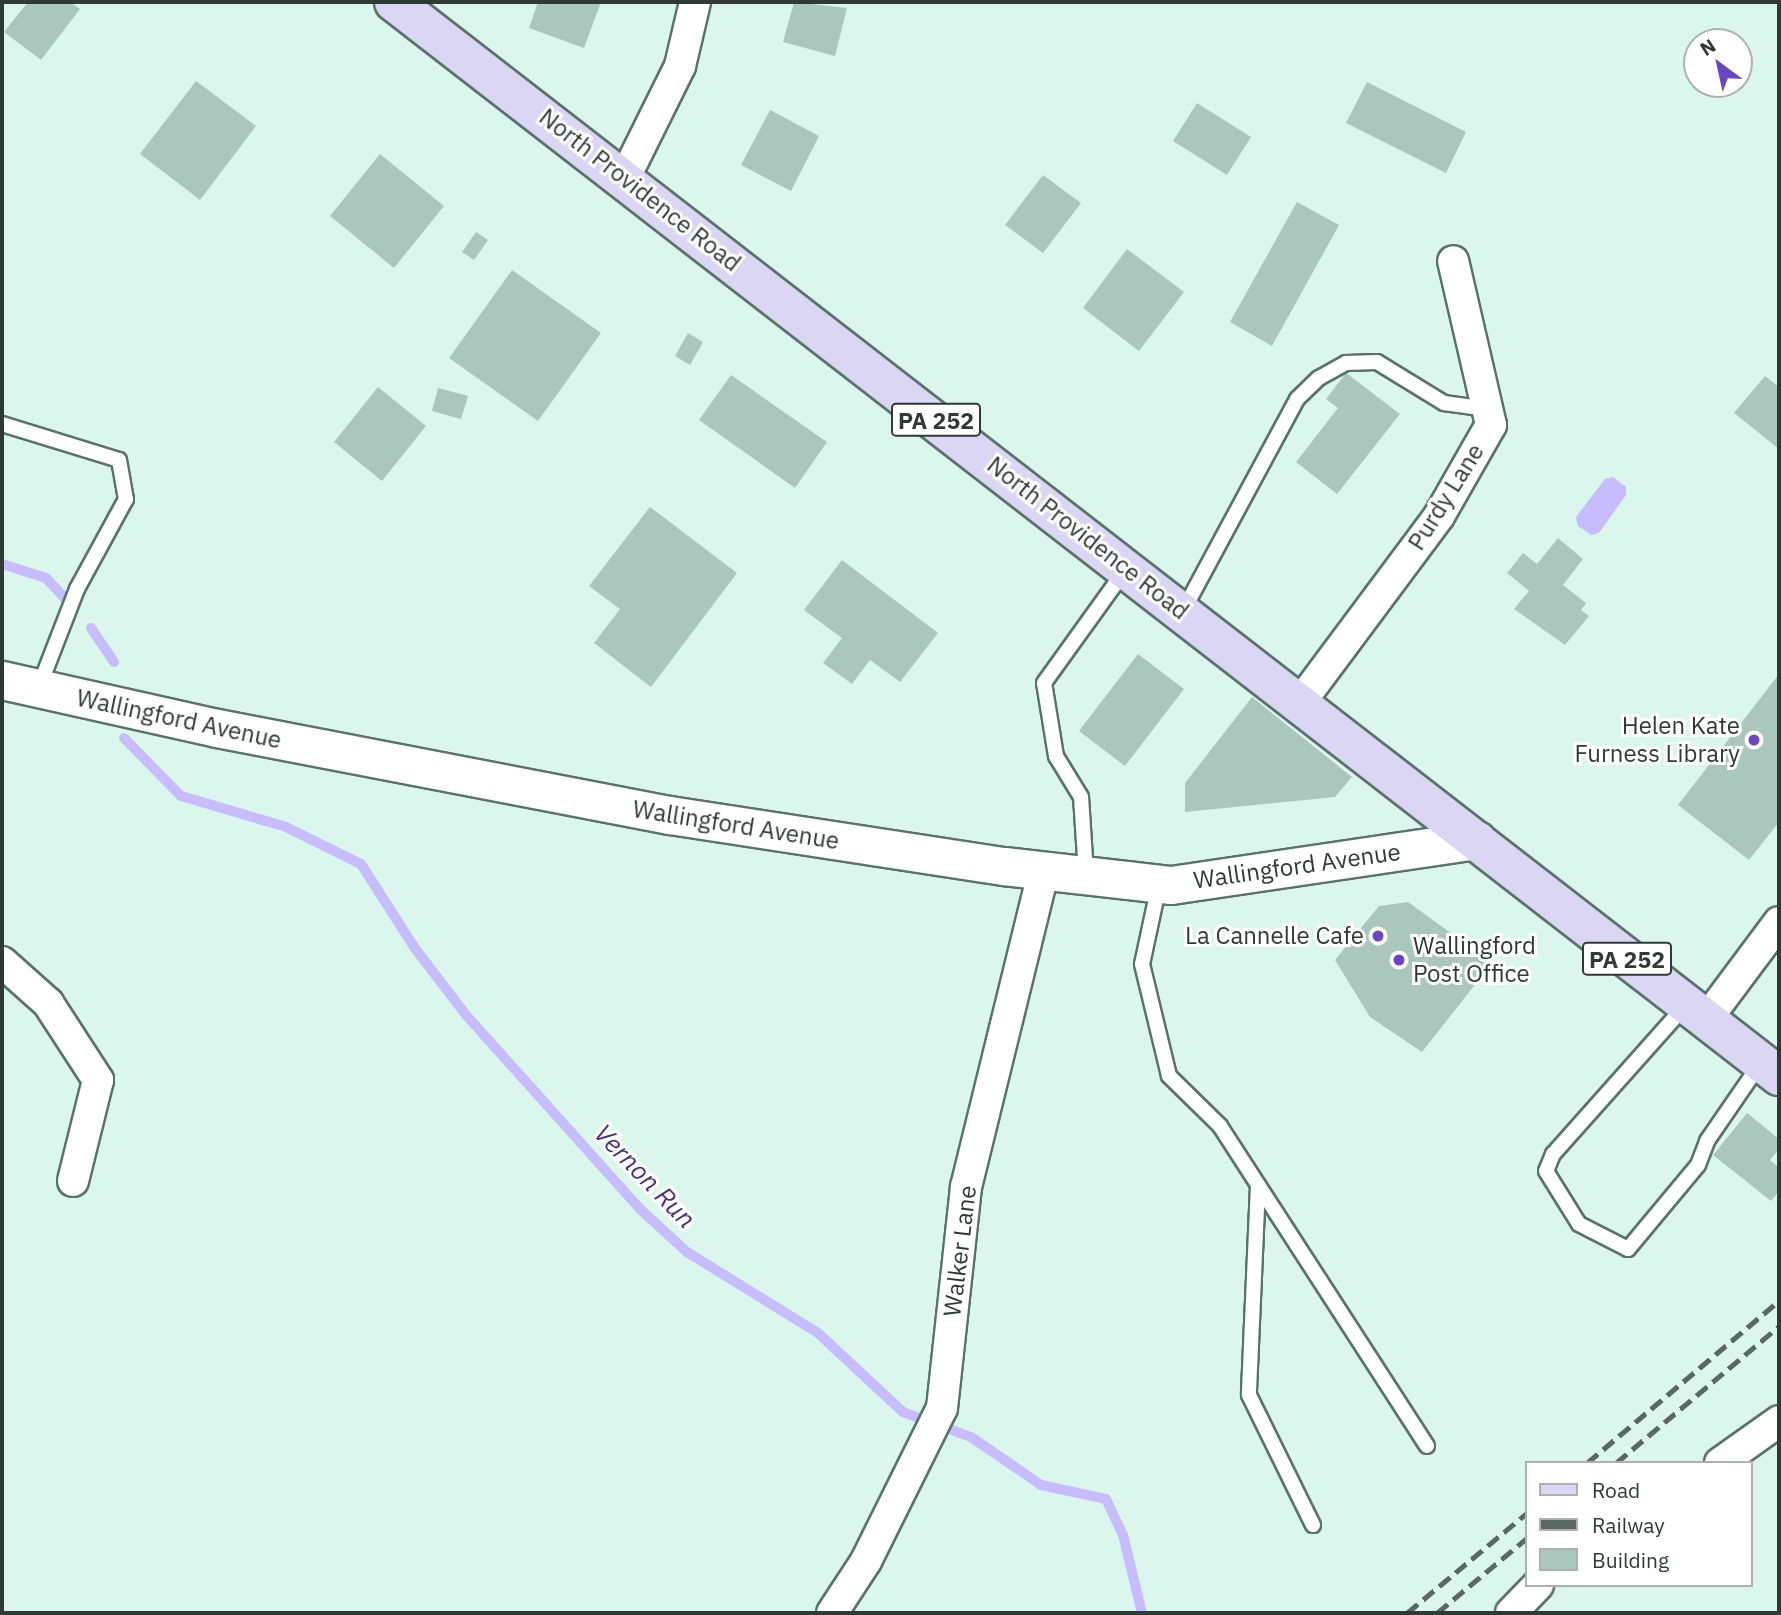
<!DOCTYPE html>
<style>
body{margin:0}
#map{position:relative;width:1781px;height:1615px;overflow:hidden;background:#dbf7ed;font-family:"IBM Plex Sans",sans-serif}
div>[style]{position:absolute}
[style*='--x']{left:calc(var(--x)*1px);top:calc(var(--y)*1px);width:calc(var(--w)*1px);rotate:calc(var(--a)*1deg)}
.water>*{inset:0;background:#c7bcfd}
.stream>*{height:10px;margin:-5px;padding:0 5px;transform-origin:5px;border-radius:5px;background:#c7bcfd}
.building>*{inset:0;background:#abc7bd}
.roads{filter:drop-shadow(2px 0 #5a736a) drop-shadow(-2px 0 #5a736a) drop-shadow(0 2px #5a736a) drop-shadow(0 -2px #5a736a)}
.service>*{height:14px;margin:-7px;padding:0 7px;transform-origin:7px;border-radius:7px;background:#fff}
.minor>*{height:30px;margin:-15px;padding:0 15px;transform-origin:15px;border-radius:15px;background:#fff}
.tertiary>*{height:37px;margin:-18.5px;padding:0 18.5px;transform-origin:18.5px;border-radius:18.5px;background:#fff}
.primary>*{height:38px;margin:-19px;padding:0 19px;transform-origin:19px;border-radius:19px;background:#dad6f4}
.rail>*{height:5px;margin-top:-2.5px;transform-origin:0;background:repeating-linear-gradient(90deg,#596862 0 14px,transparent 0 21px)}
.dots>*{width:19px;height:19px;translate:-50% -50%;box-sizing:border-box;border:4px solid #fff;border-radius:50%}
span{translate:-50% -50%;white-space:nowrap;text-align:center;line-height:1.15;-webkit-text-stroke:6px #fff;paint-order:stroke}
.shield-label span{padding:2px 5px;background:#fff;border:2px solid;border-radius:5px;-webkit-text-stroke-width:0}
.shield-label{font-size:23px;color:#2f3a36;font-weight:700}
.street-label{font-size:24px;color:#2f3a36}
.poi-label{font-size:24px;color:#2f3a36}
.right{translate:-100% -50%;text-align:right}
.left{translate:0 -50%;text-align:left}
.water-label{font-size:26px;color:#47337d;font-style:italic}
.frame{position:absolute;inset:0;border:4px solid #2f3a36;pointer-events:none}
.legend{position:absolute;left:1525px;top:1461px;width:228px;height:126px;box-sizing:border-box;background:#fff;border:2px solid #acb0af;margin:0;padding:9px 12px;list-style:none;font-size:21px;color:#2f3a36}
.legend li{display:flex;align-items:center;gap:14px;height:35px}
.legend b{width:35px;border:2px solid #acb0af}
.north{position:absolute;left:1683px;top:28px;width:70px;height:70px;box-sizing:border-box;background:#fff;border:2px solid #acb0af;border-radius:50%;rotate:327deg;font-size:19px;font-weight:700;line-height:28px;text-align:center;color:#2f3a36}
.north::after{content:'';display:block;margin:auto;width:24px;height:32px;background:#6a46bf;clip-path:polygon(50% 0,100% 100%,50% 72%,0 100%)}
</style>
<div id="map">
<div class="water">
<div style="clip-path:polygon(1613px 477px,1626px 487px,1626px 495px,1599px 533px,1591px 535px,1578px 526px,1576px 517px,1605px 479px)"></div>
</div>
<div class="stream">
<div style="--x:2;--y:564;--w:46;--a:17.7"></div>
<div style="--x:46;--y:578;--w:26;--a:47"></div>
<div style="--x:91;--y:628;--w:41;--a:55.9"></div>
<div style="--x:124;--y:738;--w:81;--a:45.5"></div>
<div style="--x:181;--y:796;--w:109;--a:16.4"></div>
<div style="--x:286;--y:827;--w:84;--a:26.3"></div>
<div style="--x:361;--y:864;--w:98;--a:57.4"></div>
<div style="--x:414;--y:947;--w:86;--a:52.6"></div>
<div style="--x:466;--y:1015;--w:261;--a:48.1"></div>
<div style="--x:640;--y:1209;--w:64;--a:42.5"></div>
<div style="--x:687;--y:1252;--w:154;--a:31.7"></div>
<div style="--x:818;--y:1333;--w:116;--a:42.9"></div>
<div style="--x:903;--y:1412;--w:72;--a:20.2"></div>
<div style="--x:971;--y:1437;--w:85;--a:34.4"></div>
<div style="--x:1041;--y:1485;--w:66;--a:12.2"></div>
<div style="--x:1106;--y:1499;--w:40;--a:65"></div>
<div style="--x:1123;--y:1535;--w:80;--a:76.3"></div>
</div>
<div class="building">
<div style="clip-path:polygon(28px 2px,70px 2px,80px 9px,41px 60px,4px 32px)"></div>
<div style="clip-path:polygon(538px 2px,601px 2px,584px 48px,529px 28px)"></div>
<div style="clip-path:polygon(794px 2px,847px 8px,835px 56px,783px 42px)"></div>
<div style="clip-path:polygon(196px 81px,256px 126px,200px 200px,140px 154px)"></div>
<div style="clip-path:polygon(1367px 82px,1466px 132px,1446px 173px,1346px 123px)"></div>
<div style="clip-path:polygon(1197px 103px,1251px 137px,1227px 175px,1173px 141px)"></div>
<div style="clip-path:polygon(770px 110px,819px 136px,791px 191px,741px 165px)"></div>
<div style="clip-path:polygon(380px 154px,444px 206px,394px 268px,330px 216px)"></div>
<div style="clip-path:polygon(1043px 175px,1081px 203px,1043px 253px,1005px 225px)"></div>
<div style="clip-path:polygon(1297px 202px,1339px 225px,1272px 346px,1230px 322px)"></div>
<div style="clip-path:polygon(476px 232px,488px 240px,474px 260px,462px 252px)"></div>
<div style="clip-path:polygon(1127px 249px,1184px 292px,1139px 351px,1083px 308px)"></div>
<div style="clip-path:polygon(512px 270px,601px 333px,538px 421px,449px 358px)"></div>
<div style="clip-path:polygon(688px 333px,703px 342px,690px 365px,675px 356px)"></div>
<div style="clip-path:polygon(1346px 373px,1400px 414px,1337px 494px,1296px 462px,1338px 408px,1326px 399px)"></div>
<div style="clip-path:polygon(731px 375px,827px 442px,795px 488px,699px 420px)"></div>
<div style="clip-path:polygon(1765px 376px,1779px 387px,1779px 449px,1734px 413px)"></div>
<div style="clip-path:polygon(378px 387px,426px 426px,382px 481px,334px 442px)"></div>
<div style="clip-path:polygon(438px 388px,468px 396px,461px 419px,432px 411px)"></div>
<div style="clip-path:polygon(650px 507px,737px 573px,651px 687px,594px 643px,620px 609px,589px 586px)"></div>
<div style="clip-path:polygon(1558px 538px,1583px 559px,1563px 585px,1586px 603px,1581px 610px,1589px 616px,1565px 645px,1514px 609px,1529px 591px,1507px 573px,1523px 553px,1537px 564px)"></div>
<div style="clip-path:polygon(842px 560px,938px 633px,900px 682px,870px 660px,852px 684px,823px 663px,842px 638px,804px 610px)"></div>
<div style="clip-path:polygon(1138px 654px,1184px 689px,1125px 766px,1079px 731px)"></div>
<div style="clip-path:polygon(1779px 674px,1779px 822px,1749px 860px,1678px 805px)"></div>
<div style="clip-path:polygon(1252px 697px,1352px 777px,1335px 797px,1185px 812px,1185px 783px)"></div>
<div style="clip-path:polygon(1408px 902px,1492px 963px,1422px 1052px,1370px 1017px,1335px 960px,1379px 906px)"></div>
<div style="clip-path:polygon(1747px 1113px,1779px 1139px,1779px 1149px,1770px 1160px,1779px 1168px,1779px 1191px,1771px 1201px,1713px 1155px)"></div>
</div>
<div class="roads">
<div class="service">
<div style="--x:2;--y:424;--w:122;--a:17.1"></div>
<div style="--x:119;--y:460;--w:40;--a:80"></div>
<div style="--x:126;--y:499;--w:102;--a:118.6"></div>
<div style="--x:77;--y:589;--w:105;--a:111.2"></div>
<div style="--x:1183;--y:611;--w:241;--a:-61.7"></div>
<div style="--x:1297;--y:399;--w:30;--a:-44"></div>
<div style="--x:1319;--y:378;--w:31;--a:-29"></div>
<div style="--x:1346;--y:363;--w:31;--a:-2"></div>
<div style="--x:1377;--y:362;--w:79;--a:31.5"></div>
<div style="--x:1444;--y:403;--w:44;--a:7.8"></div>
<div style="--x:1086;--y:874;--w:77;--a:-93.7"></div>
<div style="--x:1081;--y:797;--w:48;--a:-121.4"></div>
<div style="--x:1056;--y:756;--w:74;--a:-99.3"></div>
<div style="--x:1044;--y:683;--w:140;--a:-54.3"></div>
<div style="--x:1159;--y:885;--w:81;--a:102.1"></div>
<div style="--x:1142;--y:964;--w:115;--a:76.4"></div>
<div style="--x:1169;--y:1076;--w:71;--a:44.4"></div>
<div style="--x:1220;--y:1126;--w:381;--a:57.1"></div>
<div style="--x:1685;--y:1006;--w:198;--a:131.7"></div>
<div style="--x:1553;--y:1154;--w:18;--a:112"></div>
<div style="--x:1546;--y:1171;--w:62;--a:58.1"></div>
<div style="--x:1579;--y:1224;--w:55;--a:27"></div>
<div style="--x:1628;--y:1249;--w:109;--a:-50.2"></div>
<div style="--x:1698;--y:1165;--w:26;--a:-69"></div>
<div style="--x:1707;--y:1141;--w:93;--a:-55.5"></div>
<div style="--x:1258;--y:1185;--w:210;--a:92.5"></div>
<div style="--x:1249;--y:1395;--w:145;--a:63.8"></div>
</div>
<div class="minor">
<div style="--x:625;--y:177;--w:124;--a:-63.6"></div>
<div style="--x:680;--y:66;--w:66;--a:-76.8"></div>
<div style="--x:1299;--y:704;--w:234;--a:-53.3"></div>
<div style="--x:1439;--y:516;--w:105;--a:-60.3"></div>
<div style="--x:1491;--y:425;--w:168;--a:-103"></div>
<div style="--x:2;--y:962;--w:62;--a:41.7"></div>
<div style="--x:48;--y:1003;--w:92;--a:57"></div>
<div style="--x:98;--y:1080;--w:104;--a:103.9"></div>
<div style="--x:1706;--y:1020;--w:122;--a:-53.3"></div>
<div style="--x:1720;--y:1463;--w:72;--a:-35.4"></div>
<div style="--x:832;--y:1613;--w:62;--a:-56.8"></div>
<div style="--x:866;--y:1561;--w:171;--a:-63.6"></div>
<div style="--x:942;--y:1408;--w:222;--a:-83.8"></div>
<div style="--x:966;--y:1187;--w:327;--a:-76.2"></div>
<div style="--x:1511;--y:1613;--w:39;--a:-46"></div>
</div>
<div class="tertiary">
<div style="--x:2;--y:680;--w:220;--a:12.6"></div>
<div style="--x:217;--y:728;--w:461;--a:10.9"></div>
<div style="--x:670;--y:815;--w:338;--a:8.7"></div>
<div style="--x:1004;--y:866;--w:168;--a:6.5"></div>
<div style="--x:1171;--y:885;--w:309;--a:-8.4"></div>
</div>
<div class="primary">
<div style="--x:394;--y:2;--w:1753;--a:37.79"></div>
</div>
</div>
<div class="rail">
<div style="--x:1587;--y:1463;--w:251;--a:-40.2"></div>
<div style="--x:1616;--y:1463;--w:213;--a:-40"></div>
<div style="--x:1407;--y:1613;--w:156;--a:-39.8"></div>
<div style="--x:1437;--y:1613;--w:117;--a:-39.8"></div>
</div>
<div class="dots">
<div style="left:1754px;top:740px;background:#6a46bf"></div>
<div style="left:1378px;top:936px;background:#6a46bf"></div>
<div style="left:1399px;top:960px;background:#6a46bf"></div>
</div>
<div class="shield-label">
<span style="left:936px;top:420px">PA 252</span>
<span style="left:1627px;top:959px">PA 252</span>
</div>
<div class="street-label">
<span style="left:640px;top:190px;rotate:38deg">North Providence Road</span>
<span style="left:1446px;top:497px;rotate:-58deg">Purdy Lane</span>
<span style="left:1088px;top:538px;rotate:38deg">North Providence Road</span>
<span style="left:179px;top:719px;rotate:12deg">Wallingford Avenue</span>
<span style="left:736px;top:825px;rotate:9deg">Wallingford Avenue</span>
<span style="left:1297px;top:866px;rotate:-8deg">Wallingford Avenue</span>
<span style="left:960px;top:1251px;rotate:-83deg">Walker Lane</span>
</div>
<div class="poi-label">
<span class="right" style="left:1740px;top:740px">Helen Kate<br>Furness Library</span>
<span class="right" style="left:1364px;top:936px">La Cannelle Cafe</span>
<span class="left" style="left:1413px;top:960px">Wallingford<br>Post Office</span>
</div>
<div class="water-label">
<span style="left:645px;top:1176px;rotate:46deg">Vernon Run</span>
</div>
<div class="frame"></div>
<ul class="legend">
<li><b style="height:9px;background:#dad6f4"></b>Road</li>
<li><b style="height:9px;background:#596862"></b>Railway</li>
<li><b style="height:19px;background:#abc7bd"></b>Building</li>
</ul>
<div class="north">N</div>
</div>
